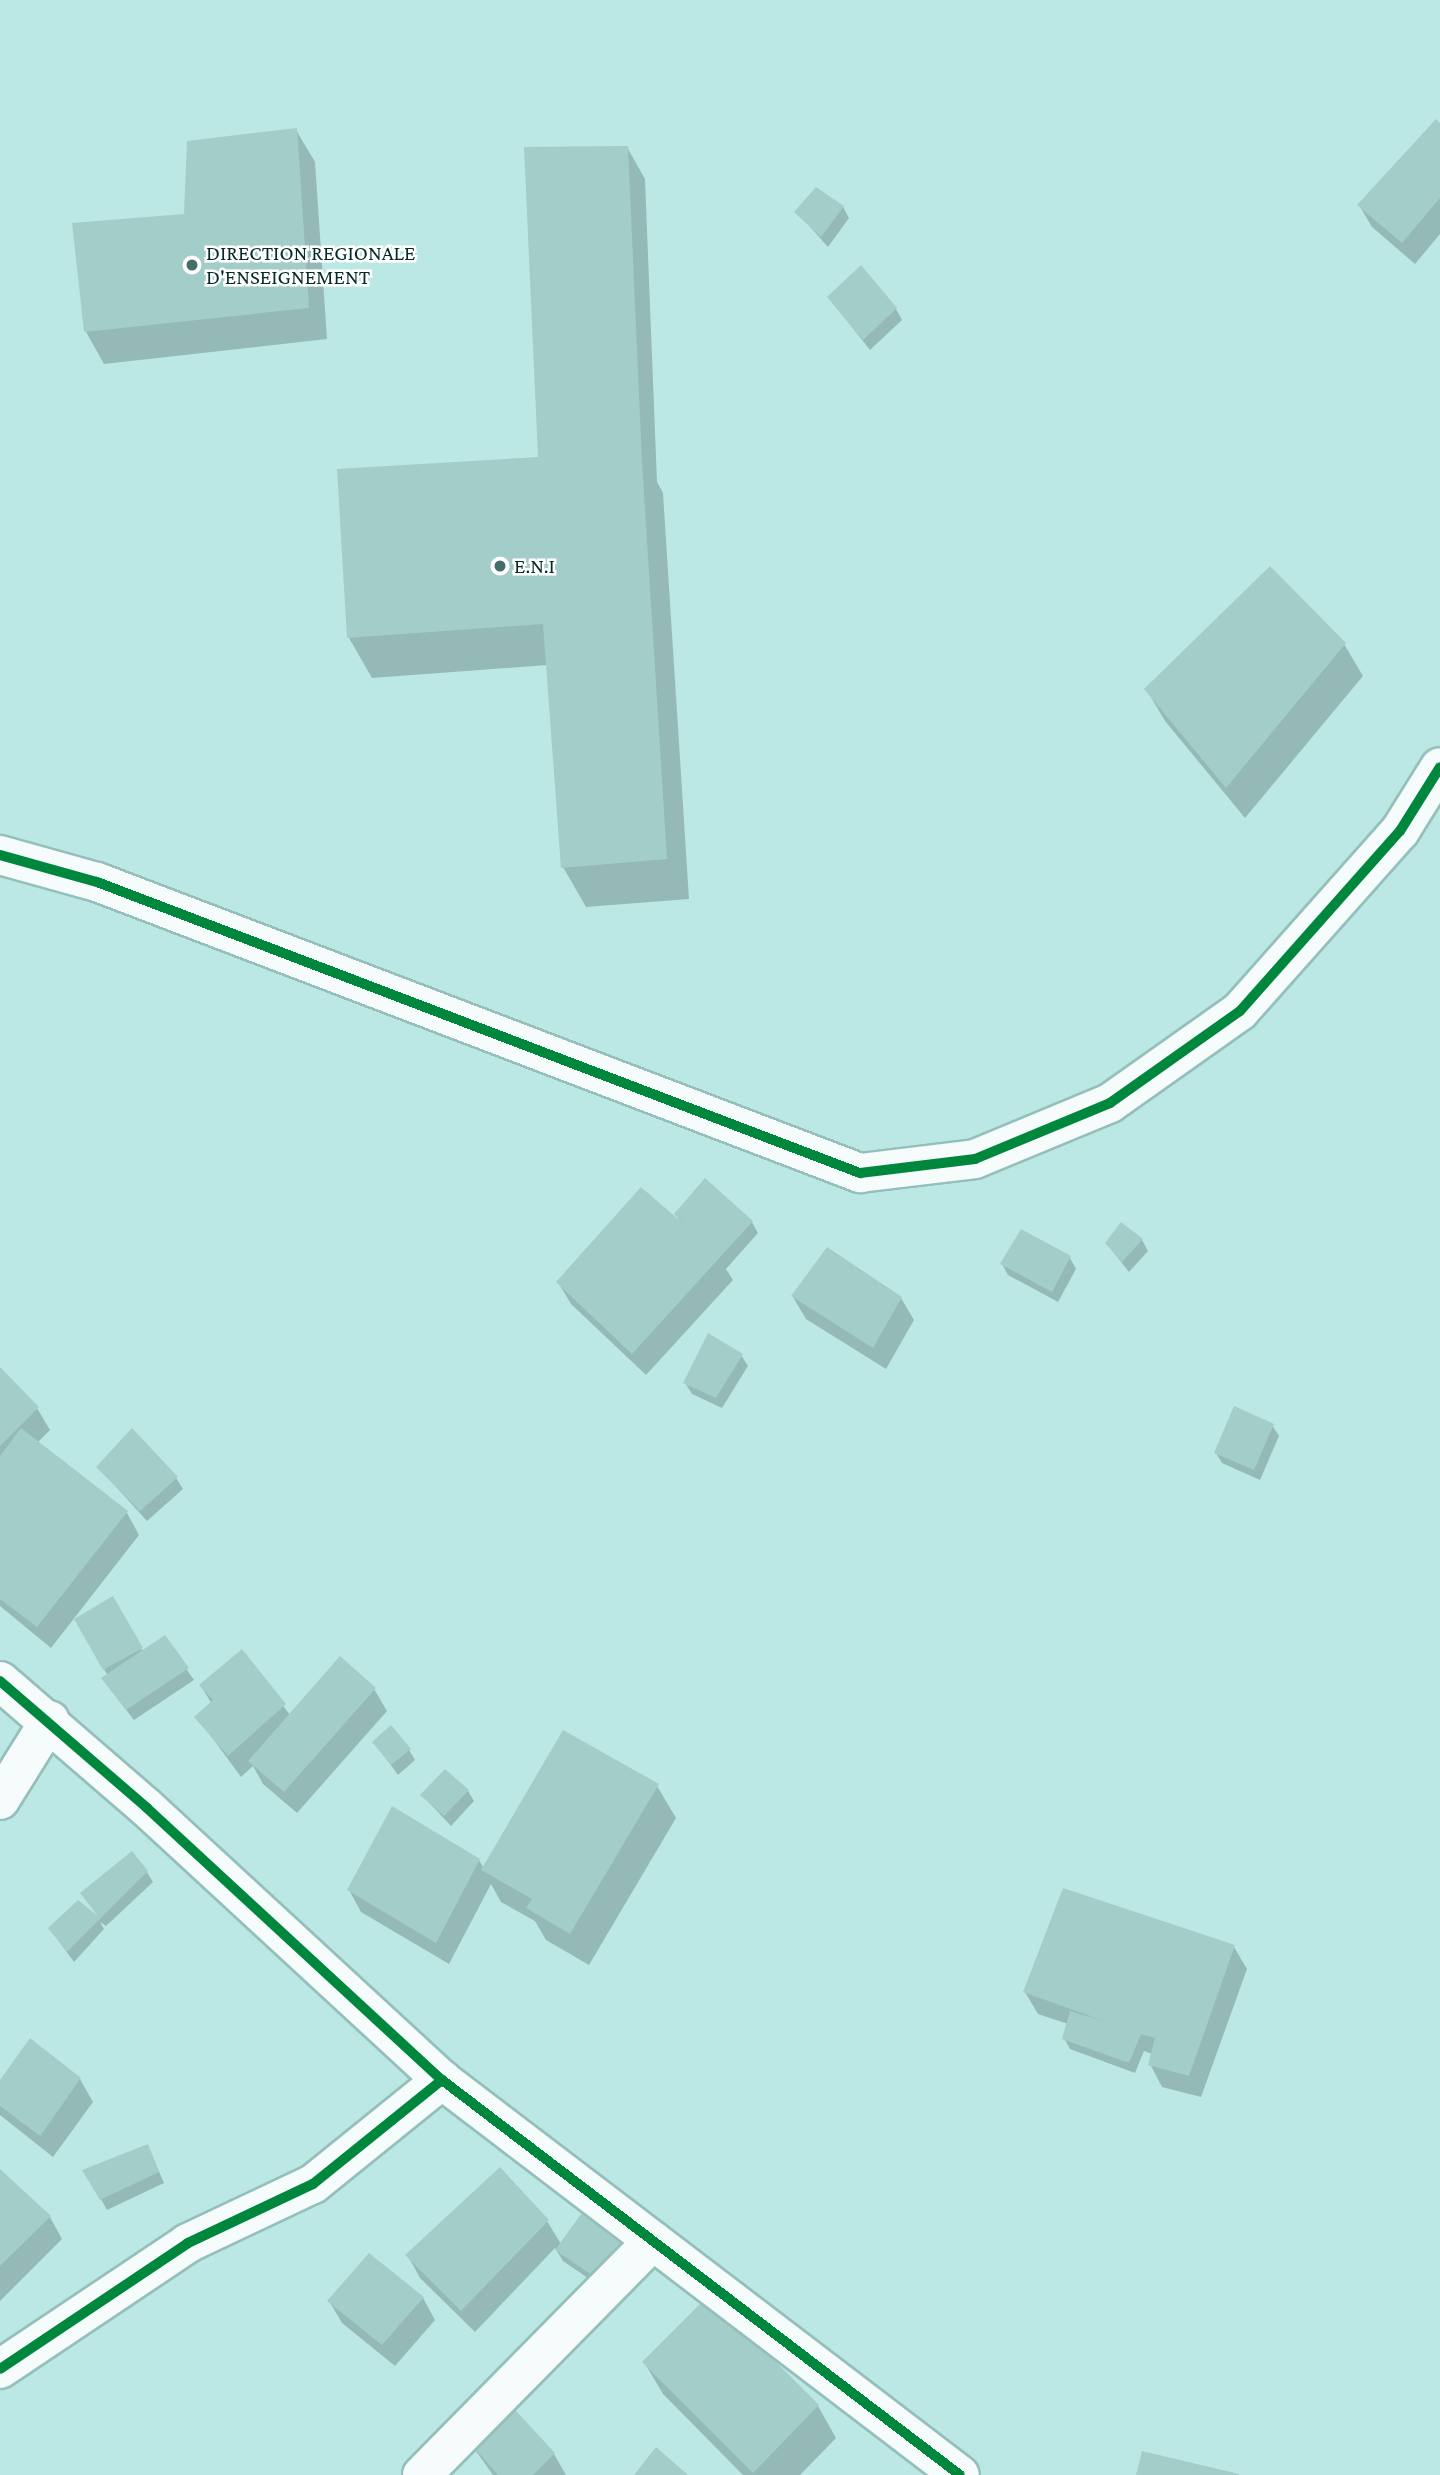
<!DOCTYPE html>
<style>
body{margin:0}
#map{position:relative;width:1440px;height:2475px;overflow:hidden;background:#bbe8e4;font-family:"Crimson Pro",serif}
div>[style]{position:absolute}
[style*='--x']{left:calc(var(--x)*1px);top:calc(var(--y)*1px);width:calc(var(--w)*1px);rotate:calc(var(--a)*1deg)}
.shadow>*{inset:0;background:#0003}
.building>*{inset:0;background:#a3cdc9}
.roads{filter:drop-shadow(2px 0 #95bfbb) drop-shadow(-2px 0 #95bfbb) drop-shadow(0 2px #95bfbb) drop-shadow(0 -2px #95bfbb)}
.minor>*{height:38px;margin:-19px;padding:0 19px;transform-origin:19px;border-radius:19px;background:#f5fcfb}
.cycleway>*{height:10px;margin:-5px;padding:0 5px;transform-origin:5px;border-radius:5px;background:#00873e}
.dots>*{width:19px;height:19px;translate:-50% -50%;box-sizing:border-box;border:4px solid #fff;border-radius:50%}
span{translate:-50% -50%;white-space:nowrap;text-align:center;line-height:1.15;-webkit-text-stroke:5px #fff;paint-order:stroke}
.poi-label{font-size:21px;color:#052b28}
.left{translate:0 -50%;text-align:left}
</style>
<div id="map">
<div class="shadow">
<div style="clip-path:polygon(1440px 125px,1440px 234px,1415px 264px,1372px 227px,1359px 205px)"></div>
<div style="clip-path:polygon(296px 130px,315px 162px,327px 339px,104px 364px,86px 332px,185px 216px)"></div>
<div style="clip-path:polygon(627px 147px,645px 179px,657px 482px,663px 493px,689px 899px,586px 907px,563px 867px,548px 665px,372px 678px,349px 638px,539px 459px)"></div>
<div style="clip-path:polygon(843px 207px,849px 218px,828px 247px,797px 212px)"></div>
<div style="clip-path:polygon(829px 298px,896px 309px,902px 320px,870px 350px)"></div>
<div style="clip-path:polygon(1344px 644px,1363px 676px,1245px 818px,1165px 721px,1146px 689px)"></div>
<div style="clip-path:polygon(676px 1214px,752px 1222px,758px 1233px,726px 1269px,733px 1280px,646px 1375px,571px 1304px,558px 1282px,681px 1224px)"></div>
<div style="clip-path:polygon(1142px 1240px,1148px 1251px,1129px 1272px,1107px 1244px)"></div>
<div style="clip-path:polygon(1070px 1258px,1076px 1269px,1058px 1302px,1008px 1275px,1002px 1264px)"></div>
<div style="clip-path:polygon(793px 1297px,901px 1298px,914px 1320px,886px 1369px,806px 1319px)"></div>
<div style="clip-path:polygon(741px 1355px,748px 1366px,722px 1408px,692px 1394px,685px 1383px)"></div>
<div style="clip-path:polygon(0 1370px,37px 1408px,50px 1430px,37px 1443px,127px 1513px,139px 1535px,51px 1648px,0 1606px)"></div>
<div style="clip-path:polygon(1272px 1425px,1279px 1436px,1260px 1480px,1222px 1463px,1216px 1453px)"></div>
<div style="clip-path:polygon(98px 1467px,176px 1478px,183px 1489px,147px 1521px)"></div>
<div style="clip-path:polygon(112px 1598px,143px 1652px,164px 1638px,194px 1680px,134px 1720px,110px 1689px,108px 1676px,76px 1619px)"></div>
<div style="clip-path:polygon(242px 1651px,290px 1715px,374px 1689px,387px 1711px,297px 1813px,263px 1784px,253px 1766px,241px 1777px,197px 1717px,212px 1704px,201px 1686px)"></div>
<div style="clip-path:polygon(374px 1742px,409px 1750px,415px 1760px,398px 1775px)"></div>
<div style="clip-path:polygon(657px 1786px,676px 1818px,589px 1965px,546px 1940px,535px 1921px,501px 1902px,491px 1884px,449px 1964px,361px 1912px,349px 1890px,479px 1860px,484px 1869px)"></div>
<div style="clip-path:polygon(468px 1791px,474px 1801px,451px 1826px,422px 1795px)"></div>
<div style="clip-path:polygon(147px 1872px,153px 1882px,106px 1926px,100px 1922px,104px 1929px,74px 1962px,50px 1929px,98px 1916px,82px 1893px)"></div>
<div style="clip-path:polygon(1234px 1947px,1247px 1969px,1201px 2097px,1162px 2087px,1150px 2064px,1152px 2054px,1144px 2051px,1135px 2073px,1070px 2049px,1064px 2038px,1068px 2024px,1038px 2014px,1025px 1992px)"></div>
<div style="clip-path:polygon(80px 2079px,93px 2102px,53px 2157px,0 2115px,0 2083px)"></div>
<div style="clip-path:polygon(148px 2146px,164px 2183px,107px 2210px,85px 2171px)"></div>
<div style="clip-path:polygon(0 2171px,50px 2217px,62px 2239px,0 2301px)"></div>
<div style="clip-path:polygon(547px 2221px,561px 2244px,623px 2241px,629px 2251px,598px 2285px,563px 2261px,555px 2248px,475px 2332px,420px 2278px,408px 2256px)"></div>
<div style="clip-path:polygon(423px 2298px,435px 2320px,395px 2366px,342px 2323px,329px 2301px)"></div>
<div style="clip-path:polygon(644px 2362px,818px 2406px,836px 2438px,800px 2475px,743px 2475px,663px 2394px)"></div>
<div style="clip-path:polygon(466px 2437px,554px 2454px,566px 2475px,493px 2475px)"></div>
</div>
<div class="building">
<div style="clip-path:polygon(1436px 119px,1440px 123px,1440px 198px,1402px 243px,1357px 205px)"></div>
<div style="clip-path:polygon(297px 128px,309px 308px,84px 332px,72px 223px,184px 214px,187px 141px)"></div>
<div style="clip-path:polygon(628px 146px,642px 462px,667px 859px,561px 868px,543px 624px,347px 638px,337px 469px,538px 457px,524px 147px)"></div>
<div style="clip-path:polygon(816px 187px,844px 206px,821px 237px,794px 212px)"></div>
<div style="clip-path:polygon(861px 265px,897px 308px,863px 340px,827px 297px)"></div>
<div style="clip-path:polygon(1270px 566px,1346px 643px,1226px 788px,1144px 689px)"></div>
<div style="clip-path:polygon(705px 1178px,753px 1221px,632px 1354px,556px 1282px,641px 1187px,685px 1225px,674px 1214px)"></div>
<div style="clip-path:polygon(1121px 1222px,1143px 1239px,1122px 1262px,1105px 1243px)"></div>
<div style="clip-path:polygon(1021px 1229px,1071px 1256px,1052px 1292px,1000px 1264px)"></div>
<div style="clip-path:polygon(827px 1247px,902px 1297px,873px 1348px,791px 1296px)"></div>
<div style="clip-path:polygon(708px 1333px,743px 1354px,716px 1398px,683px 1383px)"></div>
<div style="clip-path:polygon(0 1367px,39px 1407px,0 1446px)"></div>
<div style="clip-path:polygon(1234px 1406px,1274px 1424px,1254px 1470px,1214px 1453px)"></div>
<div style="clip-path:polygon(21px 1428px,128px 1511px,37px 1627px,0 1599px,0 1456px)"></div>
<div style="clip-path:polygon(132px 1428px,178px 1477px,140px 1511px,96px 1467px)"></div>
<div style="clip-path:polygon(113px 1596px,143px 1648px,103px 1670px,74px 1619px)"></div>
<div style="clip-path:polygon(165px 1635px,189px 1668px,126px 1710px,101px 1678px)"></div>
<div style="clip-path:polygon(242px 1649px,286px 1704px,228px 1756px,194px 1717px,213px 1700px,199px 1685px)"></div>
<div style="clip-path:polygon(340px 1656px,376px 1688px,284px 1792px,248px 1761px)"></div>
<div style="clip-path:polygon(391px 1725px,411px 1749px,391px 1765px,372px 1742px)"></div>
<div style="clip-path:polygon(563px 1730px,659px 1784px,570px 1934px,526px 1908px,532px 1899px,481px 1870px)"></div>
<div style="clip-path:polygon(445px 1769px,469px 1790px,444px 1816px,420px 1795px)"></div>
<div style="clip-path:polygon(392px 1806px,480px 1859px,436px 1943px,347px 1890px)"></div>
<div style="clip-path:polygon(132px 1851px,148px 1871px,67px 1952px,48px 1928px,78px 1900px,99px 1917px,80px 1893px)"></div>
<div style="clip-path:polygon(1063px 1888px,1235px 1945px,1189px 2076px,1148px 2065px,1155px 2038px,1141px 2034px,1129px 2063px,1062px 2039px,1070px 2011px,1104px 2021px,1023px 1992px)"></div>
<div style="clip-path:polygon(30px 2038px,81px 2078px,40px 2136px,0 2106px,0 2080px)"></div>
<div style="clip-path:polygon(148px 2144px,159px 2172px,100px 2200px,82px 2170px)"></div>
<div style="clip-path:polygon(500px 2167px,549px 2220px,461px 2311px,405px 2255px)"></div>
<div style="clip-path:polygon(0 2169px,51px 2216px,0 2266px)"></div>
<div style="clip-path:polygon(584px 2210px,625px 2240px,592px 2275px,555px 2250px)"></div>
<div style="clip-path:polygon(369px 2253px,424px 2297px,382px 2345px,327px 2301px)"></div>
<div style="clip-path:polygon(709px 2295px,819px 2405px,753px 2473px,642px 2362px)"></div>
<div style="clip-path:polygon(506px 2400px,555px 2453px,533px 2475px,498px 2475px,464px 2436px)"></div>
<div style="clip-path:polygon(656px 2447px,688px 2475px,634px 2475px)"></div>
<div style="clip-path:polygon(1142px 2451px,1239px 2474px,1239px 2475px,1136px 2475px)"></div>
</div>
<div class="roads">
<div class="minor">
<div style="--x:0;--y:855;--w:101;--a:15.6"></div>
<div style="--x:97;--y:882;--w:817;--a:20.88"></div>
<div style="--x:860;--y:1173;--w:116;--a:-6.9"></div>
<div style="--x:975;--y:1159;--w:146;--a:-22.5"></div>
<div style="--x:1110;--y:1103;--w:159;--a:-35.3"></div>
<div style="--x:1240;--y:1011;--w:241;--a:-48.4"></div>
<div style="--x:1400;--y:831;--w:75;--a:-58"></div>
<div style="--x:0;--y:1681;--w:194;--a:40.8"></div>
<div style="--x:147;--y:1808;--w:401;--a:42.7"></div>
<div style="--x:442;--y:2080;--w:651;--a:37.33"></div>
<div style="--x:0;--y:1800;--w:94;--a:-58"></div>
<div style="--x:0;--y:2369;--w:226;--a:-33.8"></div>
<div style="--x:188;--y:2243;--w:138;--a:-25.3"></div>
<div style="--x:313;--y:2184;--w:166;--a:-38.9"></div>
<div style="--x:422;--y:2475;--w:329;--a:-45.4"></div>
</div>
</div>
<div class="cycleway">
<div style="--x:0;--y:855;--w:101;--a:15.6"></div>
<div style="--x:97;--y:882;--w:817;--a:20.88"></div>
<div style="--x:860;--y:1173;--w:116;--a:-6.9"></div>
<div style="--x:975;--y:1159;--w:146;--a:-22.5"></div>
<div style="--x:1110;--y:1103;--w:159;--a:-35.3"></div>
<div style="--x:1240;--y:1011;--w:241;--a:-48.4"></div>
<div style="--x:1400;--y:831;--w:75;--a:-58"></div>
<div style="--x:0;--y:1681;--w:194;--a:40.8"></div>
<div style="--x:147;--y:1808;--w:401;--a:42.7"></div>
<div style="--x:442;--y:2080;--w:651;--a:37.33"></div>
<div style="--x:0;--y:2369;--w:226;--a:-33.8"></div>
<div style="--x:188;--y:2243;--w:138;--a:-25.3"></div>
<div style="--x:313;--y:2184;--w:166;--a:-38.9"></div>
</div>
<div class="dots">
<div style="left:192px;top:265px;background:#456d6a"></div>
<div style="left:500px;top:566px;background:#456d6a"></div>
</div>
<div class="poi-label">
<span class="left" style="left:206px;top:265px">DIRECTION REGIONALE<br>D'ENSEIGNEMENT</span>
<span class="left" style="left:514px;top:566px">E.N.I</span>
</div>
</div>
